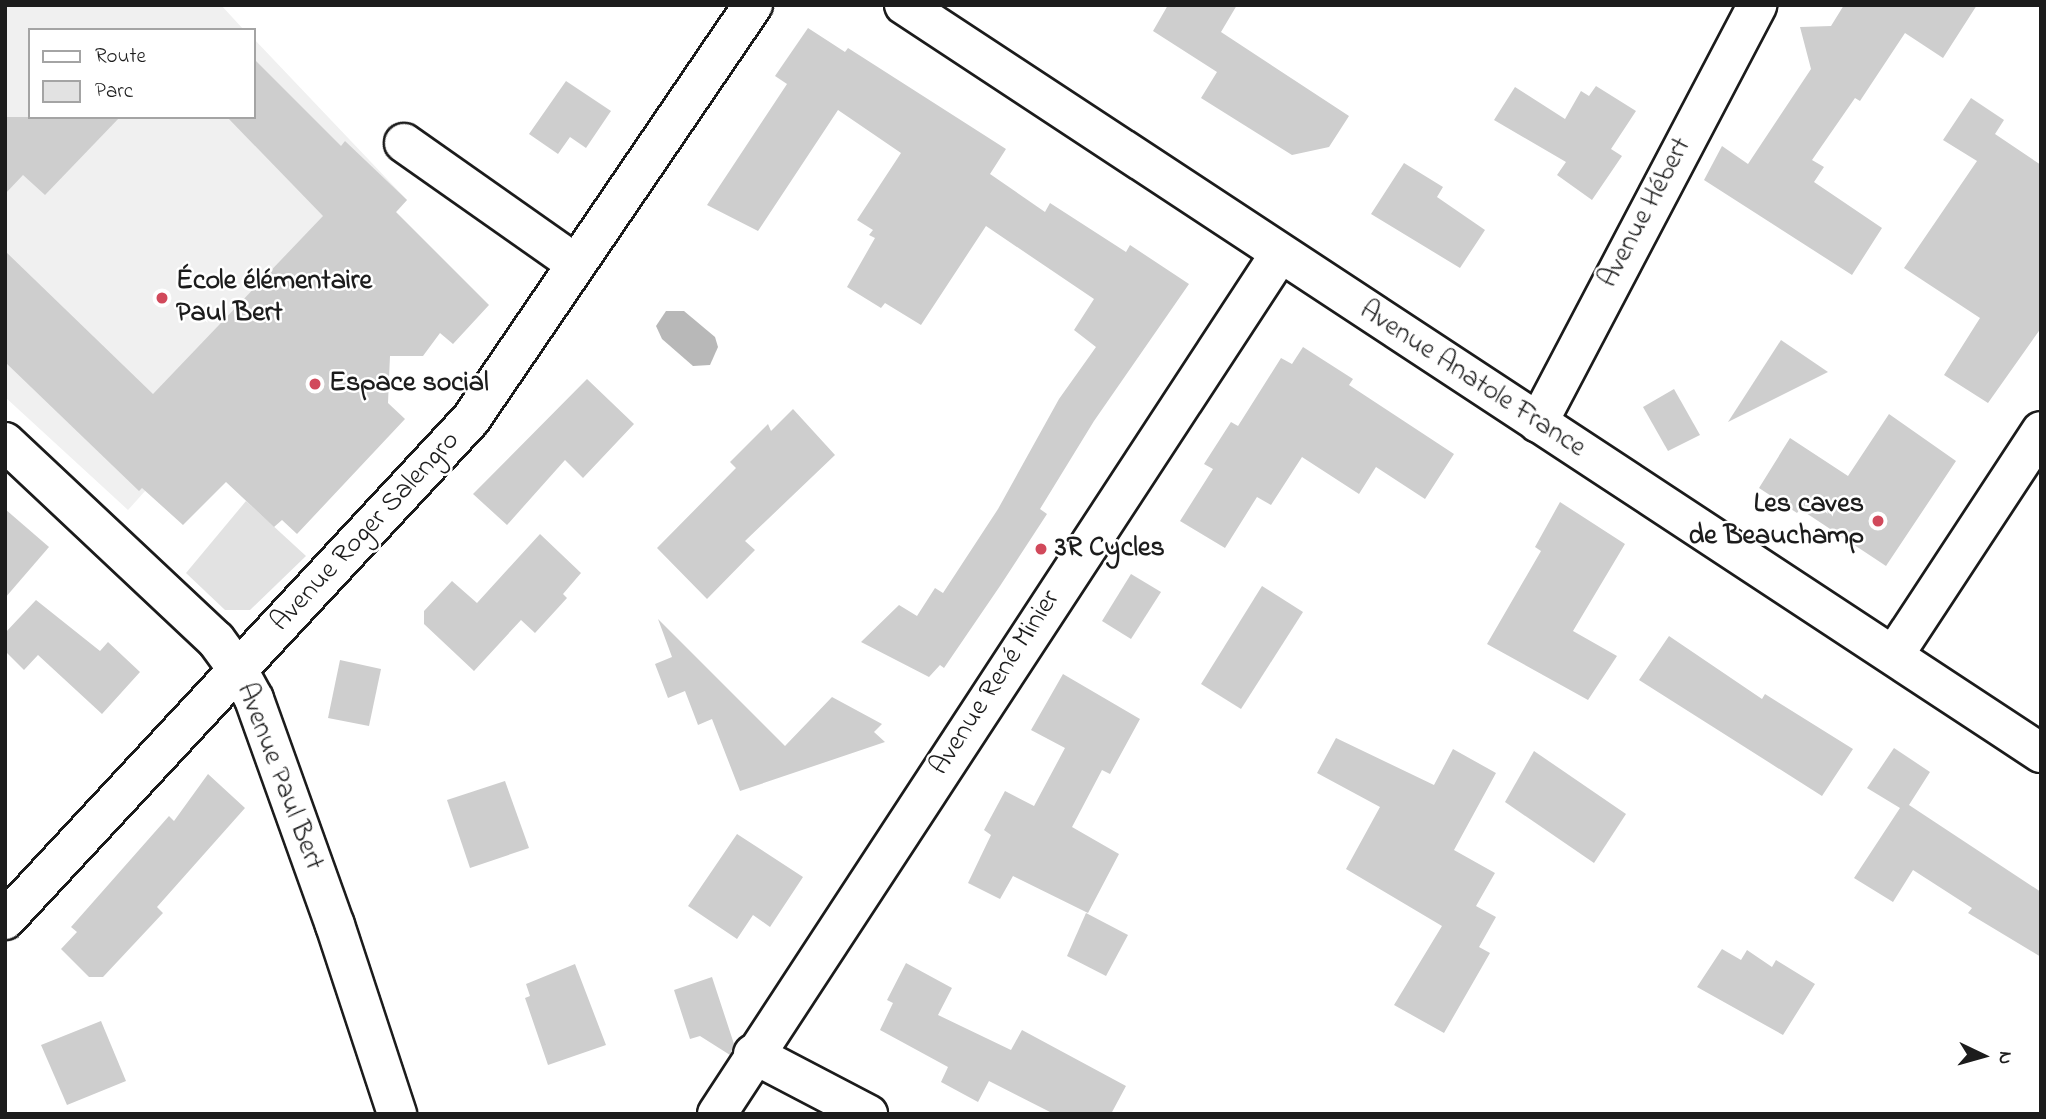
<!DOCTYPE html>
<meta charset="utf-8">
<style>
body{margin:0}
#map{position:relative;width:2046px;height:1119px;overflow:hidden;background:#fff;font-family:"Indie Flower",sans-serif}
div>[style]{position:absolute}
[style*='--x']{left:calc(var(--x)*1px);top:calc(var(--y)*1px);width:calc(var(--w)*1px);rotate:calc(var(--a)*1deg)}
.built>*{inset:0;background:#f0f0f0}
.green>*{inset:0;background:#e2e2e2}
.water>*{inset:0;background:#b8b8b8}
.building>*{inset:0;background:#cecece}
.roads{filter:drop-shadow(2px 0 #1c1c1c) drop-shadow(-2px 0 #1c1c1c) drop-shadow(0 2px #1c1c1c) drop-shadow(0 -2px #1c1c1c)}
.minor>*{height:38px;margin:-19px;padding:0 19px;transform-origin:19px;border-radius:19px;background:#fff}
.dots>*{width:19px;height:19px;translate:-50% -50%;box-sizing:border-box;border:4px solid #fff;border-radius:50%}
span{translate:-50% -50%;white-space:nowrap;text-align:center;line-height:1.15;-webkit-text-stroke:5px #fff;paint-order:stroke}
.street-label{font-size:28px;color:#1c1c1c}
.poi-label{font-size:28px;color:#1c1c1c;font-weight:700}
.left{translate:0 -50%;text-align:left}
.right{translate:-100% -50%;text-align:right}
.frame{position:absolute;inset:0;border:7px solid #1c1c1c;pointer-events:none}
.legend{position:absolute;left:28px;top:28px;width:228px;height:91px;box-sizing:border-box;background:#fff;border:2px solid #a4a4a4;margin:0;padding:9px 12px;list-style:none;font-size:21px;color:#1c1c1c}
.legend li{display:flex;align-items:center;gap:14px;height:35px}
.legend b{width:35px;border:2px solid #a4a4a4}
.north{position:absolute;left:1948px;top:1021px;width:70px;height:70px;-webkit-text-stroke:5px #fff;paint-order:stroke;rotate:95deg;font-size:19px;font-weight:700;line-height:28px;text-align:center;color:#1c1c1c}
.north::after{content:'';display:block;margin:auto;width:24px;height:32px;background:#1c1c1c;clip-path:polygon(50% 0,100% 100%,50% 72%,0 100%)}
</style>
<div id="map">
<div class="built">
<div style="clip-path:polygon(5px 5px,221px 5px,244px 30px,30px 30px,30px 117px,254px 117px,254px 39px,407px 200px,128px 510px,5px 397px)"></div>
</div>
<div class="green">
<div style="clip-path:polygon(246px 501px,306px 556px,250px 610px,225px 610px,186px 573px)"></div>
</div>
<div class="water">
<div style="clip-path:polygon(666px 311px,684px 311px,715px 337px,718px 347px,710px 365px,693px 366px,662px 339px,656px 326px)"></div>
</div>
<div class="building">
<div style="clip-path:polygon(1168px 5px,1237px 5px,1221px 32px,1349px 116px,1329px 147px,1292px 155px,1201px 98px,1217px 72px,1153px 31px)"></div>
<div style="clip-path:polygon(1844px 5px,1977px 5px,1943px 58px,1905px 33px,1860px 101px,1855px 98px,1812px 160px,1824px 167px,1814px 182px,1882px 228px,1852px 275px,1704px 180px,1722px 146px,1748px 164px,1811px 69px,1800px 27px,1831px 26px)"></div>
<div style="clip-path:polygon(808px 28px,845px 52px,848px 48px,1006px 149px,990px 174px,1045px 212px,1050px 203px,1126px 252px,1130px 245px,1189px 284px,1094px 421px,1040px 509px,1047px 514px,1000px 586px,944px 668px,940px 665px,929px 677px,861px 642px,899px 605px,917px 616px,935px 588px,943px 593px,998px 509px,1059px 399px,1096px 347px,1074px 330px,1094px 299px,986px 226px,921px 325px,885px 303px,881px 308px,847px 287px,875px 238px,869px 235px,873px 230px,857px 220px,901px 153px,838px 110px,758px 231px,707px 205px,787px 84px,775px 76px)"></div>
<div style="clip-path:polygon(254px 59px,341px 146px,345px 141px,407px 200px,396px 212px,489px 305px,453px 344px,440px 333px,423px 356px,390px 356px,388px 403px,405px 419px,297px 534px,282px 520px,274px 527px,226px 482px,183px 525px,142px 488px,139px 491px,5px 362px,5px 251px,153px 394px,323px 216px,227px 117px,254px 117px)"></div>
<div style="clip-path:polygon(566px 81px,611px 111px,586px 148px,570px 137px,558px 154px,529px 134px)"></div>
<div style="clip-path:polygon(1596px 86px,1636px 111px,1611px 149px,1622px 156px,1592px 200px,1557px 175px,1566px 162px,1494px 120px,1515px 87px,1565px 119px,1581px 91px,1589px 96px)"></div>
<div style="clip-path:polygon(1971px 98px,2004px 120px,1995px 134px,2041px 165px,2041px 328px,1988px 403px,1944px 375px,1980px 318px,1904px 268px,1977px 161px,1943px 140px)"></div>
<div style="clip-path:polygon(5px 117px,120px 117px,45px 195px,23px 175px,5px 194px)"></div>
<div style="clip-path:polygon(1404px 163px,1443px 187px,1437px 197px,1485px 230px,1460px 268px,1371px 214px)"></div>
<div style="clip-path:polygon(1781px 340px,1828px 372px,1728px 422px)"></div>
<div style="clip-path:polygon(1303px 347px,1353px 379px,1349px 385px,1454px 454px,1425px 499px,1376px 467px,1359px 494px,1302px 457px,1271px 505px,1257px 497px,1225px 548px,1180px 521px,1213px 469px,1204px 464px,1231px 422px,1238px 426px,1281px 358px,1292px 364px)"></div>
<div style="clip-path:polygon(587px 379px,634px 424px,583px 478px,565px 460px,507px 525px,473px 494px)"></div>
<div style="clip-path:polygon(1674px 389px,1700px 435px,1668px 451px,1643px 407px)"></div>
<div style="clip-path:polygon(793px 409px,835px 455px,745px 541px,755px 550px,707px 599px,657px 548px,736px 468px,730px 462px,768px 424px,771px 431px)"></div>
<div style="clip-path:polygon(1889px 414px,1956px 461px,1886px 566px,1800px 509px,1797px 513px,1759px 488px,1790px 438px,1848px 476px)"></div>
<div style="clip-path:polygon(1560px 502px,1625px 544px,1573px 631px,1617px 656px,1588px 700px,1487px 644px,1541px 551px,1535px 547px)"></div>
<div style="clip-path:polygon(5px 509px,49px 547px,5px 598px)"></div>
<div style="clip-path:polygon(540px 534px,581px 573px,563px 594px,567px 598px,535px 633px,521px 620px,474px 671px,424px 624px,424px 611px,452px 581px,477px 603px)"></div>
<div style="clip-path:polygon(1131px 574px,1161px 592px,1131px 639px,1102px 621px)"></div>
<div style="clip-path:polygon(1262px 586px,1303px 612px,1241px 709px,1201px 684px)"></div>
<div style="clip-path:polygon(36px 600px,100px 651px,108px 642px,140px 672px,102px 714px,38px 655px,24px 670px,5px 651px,5px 633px)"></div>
<div style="clip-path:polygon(658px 619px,785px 746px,832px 697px,882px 724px,874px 732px,885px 742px,740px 791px,712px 719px,698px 725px,685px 691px,668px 698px,655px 664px,672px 657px)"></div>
<div style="clip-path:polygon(1669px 636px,1762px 699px,1765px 694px,1853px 749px,1822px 796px,1639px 680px)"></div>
<div style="clip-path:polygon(340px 660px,381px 669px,369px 726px,328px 718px)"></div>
<div style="clip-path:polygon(1063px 674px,1140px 719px,1110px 774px,1102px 770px,1072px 827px,1119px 854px,1088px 913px,1013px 876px,1000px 899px,968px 883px,991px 835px,984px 830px,1005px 791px,1034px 806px,1065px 748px,1031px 730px)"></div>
<div style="clip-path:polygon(1336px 738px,1434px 785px,1453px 749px,1496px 773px,1454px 850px,1495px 873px,1476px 906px,1496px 917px,1479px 947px,1490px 953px,1444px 1033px,1394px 1005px,1442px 926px,1346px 869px,1380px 807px,1317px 773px)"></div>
<div style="clip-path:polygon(1894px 748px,1930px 772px,1909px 805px,2041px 892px,2041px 957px,1968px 913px,1972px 908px,1913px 870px,1893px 902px,1854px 878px,1900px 808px,1867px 788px)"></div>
<div style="clip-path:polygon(1534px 751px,1626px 814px,1594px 863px,1505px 802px)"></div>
<div style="clip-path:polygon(208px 774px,245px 808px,157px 907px,163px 913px,103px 977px,89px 977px,61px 949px,77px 932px,71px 927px,169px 816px,174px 821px)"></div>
<div style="clip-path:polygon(505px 781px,529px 848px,470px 868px,447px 800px)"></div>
<div style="clip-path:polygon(737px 834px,803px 877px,770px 927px,753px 915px,737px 939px,688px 906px)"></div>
<div style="clip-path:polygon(1086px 913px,1128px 935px,1106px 976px,1067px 956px)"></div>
<div style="clip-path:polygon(1722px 949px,1741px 960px,1747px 950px,1772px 967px,1776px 960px,1815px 984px,1783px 1035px,1697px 987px)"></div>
<div style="clip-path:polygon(906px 963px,952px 988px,938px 1015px,1011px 1050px,1022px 1030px,1126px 1086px,1111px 1114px,1054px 1114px,989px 1081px,978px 1102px,941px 1082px,948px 1067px,880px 1030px,893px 1003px,887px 1000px)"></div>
<div style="clip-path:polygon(575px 964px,606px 1045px,548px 1065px,525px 998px,530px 996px,526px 984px)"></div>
<div style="clip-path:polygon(712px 977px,734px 1044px,730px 1055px,700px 1036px,690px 1039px,674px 990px)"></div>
<div style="clip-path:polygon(101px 1021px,126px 1081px,67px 1105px,41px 1045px)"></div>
</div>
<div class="roads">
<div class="minor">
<div style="--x:904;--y:5;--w:1361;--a:33.34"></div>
<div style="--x:404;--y:143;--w:210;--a:35.1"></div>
<div style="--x:1538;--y:423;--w:472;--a:-62.3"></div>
<div style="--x:5;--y:442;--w:289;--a:43.2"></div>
<div style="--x:216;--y:640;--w:37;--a:54"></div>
<div style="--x:238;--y:670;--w:33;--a:61"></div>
<div style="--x:254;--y:699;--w:240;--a:70.3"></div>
<div style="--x:335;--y:925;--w:199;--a:71.8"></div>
<div style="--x:1894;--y:655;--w:268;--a:-56.7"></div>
<div style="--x:5;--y:920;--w:684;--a:-47.07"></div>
<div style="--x:471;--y:419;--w:501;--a:-55.74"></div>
<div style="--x:753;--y:1054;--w:130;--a:27.6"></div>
<div style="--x:717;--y:1114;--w:1027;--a:-56.81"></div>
</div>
</div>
<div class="dots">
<div style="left:162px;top:298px;background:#d1495b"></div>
<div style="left:315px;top:384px;background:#d1495b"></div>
<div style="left:1878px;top:521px;background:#d1495b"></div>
<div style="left:1041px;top:549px;background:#d1495b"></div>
</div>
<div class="street-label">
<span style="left:1646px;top:213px;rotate:-62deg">Avenue Hébert</span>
<span style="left:1472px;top:380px;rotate:33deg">Avenue Anatole France</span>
<span style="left:366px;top:532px;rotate:-47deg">Avenue Roger Salengro</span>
<span style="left:996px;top:683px;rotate:-57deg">Avenue René Minier</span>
<span style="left:279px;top:777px;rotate:69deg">Avenue Paul Bert</span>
</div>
<div class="poi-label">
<span class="left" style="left:176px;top:298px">École élémentaire<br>Paul Bert</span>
<span class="left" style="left:329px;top:384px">Espace social</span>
<span class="right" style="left:1864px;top:521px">Les caves<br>de Beauchamp</span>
<span class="left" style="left:1055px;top:549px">3R Cycles</span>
</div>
<div class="frame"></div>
<ul class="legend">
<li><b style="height:9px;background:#fff"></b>Route</li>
<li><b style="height:19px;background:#e2e2e2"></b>Parc</li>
</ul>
<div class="north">N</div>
</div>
